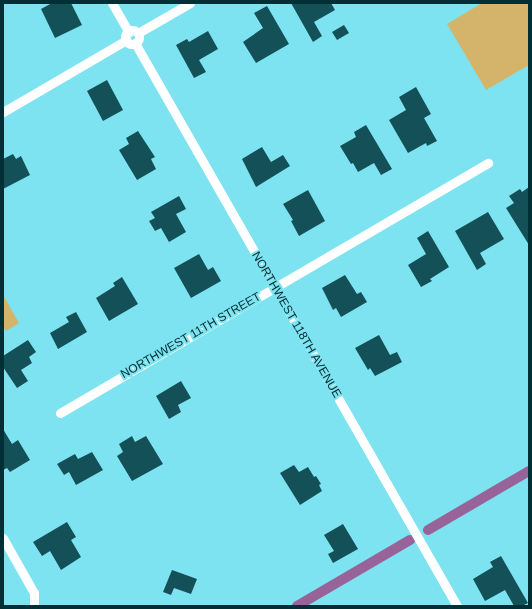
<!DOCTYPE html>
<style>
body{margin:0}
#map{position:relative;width:532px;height:609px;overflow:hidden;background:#7ee3f0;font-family:Helvetica,sans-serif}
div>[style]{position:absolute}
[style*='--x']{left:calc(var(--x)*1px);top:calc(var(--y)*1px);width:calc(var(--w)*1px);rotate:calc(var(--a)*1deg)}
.green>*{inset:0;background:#d4b46b}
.canal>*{height:10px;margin:-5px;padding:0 5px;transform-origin:5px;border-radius:5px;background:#986398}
.building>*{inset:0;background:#145057}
.minor>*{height:9px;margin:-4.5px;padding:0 4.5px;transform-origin:4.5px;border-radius:4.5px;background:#fff}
.minor>.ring{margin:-4.5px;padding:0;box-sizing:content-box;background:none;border:9px solid #fff;border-radius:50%}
span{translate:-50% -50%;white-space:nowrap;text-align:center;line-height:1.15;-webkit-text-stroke:4px #7ee3f0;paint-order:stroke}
.street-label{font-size:12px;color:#002f35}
.frame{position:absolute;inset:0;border:4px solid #002f35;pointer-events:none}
</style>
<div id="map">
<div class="green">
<div style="clip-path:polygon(482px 3px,529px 3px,529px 65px,486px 90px,447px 24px)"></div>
<div style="clip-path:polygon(3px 295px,19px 323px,6px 331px,3px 327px)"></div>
</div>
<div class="canal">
<div style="--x:428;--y:530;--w:117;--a:-30.3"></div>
<div style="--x:297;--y:606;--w:131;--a:-30.3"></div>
</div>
<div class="building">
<div style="clip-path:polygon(52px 3px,71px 3px,82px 25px,55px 38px,41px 9px)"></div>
<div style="clip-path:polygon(291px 3px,331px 3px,335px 10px,314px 22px,322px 36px,313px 42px)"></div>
<div style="clip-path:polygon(267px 6px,289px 44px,256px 63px,243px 42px,263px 28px,254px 13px)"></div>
<div style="clip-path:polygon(344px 25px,349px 33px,337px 40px,332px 32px)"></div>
<div style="clip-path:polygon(208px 31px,218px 49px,199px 60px,206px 72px,194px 78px,176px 45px,187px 39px,189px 42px)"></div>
<div style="clip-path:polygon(107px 80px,123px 110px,103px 121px,87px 91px)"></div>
<div style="clip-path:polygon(416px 87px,431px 114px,424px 118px,437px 141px,427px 146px,426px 143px,408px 153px,389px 120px,406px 110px,399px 97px)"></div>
<div style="clip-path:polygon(366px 125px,392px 169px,381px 175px,374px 163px,358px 172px,353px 163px,351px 164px,340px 146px,356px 137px,354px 132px)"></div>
<div style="clip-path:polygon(138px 131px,155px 157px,151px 159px,156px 169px,137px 180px,119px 150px,129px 144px,126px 138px)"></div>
<div style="clip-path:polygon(262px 147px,271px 162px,283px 155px,290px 166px,256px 187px,242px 159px)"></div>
<div style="clip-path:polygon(13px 154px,16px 159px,21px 156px,30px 175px,3px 189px,3px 159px)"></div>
<div style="clip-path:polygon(529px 187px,529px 245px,506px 208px,514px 203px,509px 196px,520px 189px,522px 192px)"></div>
<div style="clip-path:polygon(308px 190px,325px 221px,299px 236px,291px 221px,293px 220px,283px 204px)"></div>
<div style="clip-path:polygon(179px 196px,186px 209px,176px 214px,186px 232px,169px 242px,161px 228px,155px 231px,149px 221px,155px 218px,151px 212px)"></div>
<div style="clip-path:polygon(488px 212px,504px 239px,480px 253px,486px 264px,477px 270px,455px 231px)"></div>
<div style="clip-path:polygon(428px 231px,449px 267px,430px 279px,432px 281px,421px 287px,408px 265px,426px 254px,417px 238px)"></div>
<div style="clip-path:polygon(199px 254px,208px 270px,213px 267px,221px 281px,191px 298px,174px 268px)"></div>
<div style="clip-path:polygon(345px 275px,357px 294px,361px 292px,367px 302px,341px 317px,336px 308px,333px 310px,322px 288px)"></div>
<div style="clip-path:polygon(122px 277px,138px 304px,109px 321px,96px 298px,115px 286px,113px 283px)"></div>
<div style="clip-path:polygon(76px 312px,87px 332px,58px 349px,50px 333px,69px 322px,66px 317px)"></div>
<div style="clip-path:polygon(379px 335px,390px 355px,397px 352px,402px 362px,375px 376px,370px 368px,368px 370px,355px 348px)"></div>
<div style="clip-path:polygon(28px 340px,36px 352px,29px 357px,32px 363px,21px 370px,28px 381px,17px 388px,3px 367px,3px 356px)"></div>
<div style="clip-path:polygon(181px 381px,191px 398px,178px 405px,181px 412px,169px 419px,156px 396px)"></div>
<div style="clip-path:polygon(3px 429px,12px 444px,18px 440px,30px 460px,10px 472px,7px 468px,3px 470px)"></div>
<div style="clip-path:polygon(132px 436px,135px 442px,146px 436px,163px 464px,132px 481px,117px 456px,123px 452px,119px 444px)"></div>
<div style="clip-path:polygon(92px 452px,103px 470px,76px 485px,69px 472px,64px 475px,57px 464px,75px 454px,78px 459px)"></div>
<div style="clip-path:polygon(294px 465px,299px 472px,308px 467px,314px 477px,316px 476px,321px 484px,319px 485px,322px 491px,300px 505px,280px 473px)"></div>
<div style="clip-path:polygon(67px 522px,76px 537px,71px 540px,81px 557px,61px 570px,50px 551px,42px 556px,33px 542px)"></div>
<div style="clip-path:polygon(343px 524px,358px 549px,333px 563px,328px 554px,334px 551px,324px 535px)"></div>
<div style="clip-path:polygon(501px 556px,528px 603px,522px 606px,514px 606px,505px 590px,485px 601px,473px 579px,493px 567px,490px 562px)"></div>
<div style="clip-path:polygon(172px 570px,197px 579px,191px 594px,174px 588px,171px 595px,163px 592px)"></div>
</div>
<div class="minor">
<div style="--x:112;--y:3;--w:34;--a:60"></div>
<div class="ring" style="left:125px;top:30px;width:5px;height:5px"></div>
<div style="--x:138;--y:33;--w:60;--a:-30"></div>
<div style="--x:135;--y:43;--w:649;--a:60.23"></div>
<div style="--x:3;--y:112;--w:143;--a:-30.3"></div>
<div style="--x:60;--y:413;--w:496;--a:-30.3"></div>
<div style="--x:3;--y:538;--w:63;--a:60.6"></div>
<div style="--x:34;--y:593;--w:13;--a:90"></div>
</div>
<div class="street-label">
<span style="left:296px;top:325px;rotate:60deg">NORTHWEST 118TH AVENUE</span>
<span style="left:191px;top:336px;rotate:-30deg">NORTHWEST 11TH STREET</span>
</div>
<div class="frame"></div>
</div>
